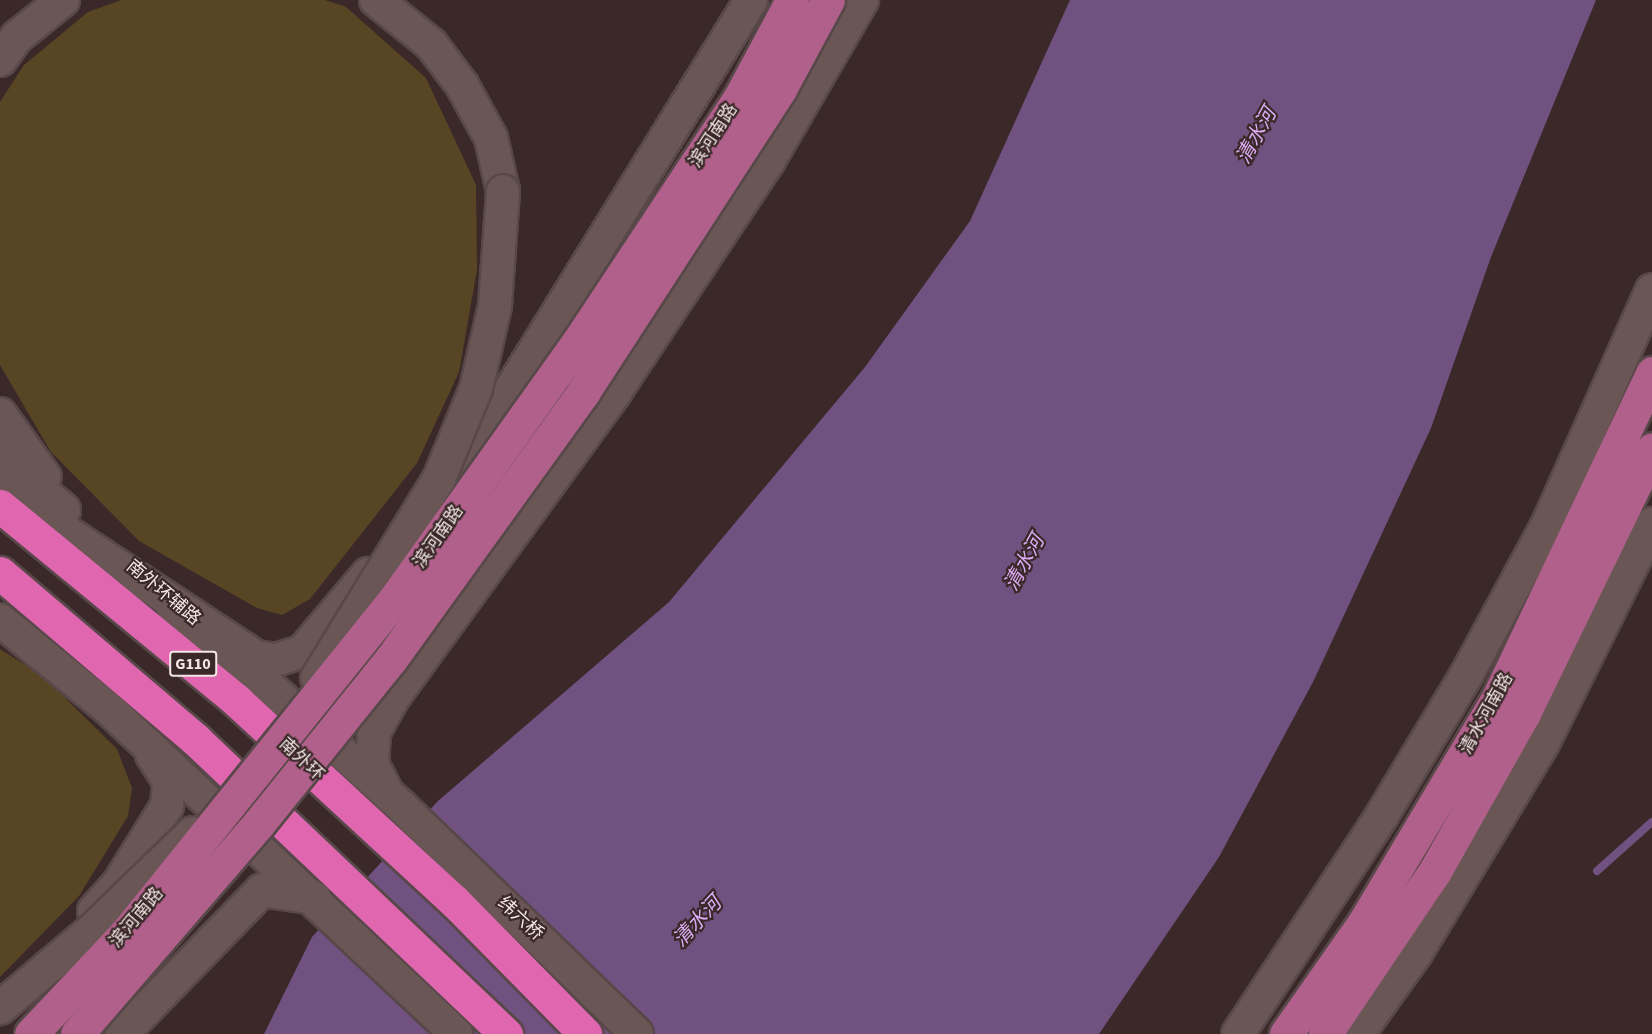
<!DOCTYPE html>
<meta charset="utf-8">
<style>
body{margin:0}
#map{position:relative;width:1652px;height:1034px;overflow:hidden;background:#3b2929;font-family:"Source Sans 3","Noto Sans SC",sans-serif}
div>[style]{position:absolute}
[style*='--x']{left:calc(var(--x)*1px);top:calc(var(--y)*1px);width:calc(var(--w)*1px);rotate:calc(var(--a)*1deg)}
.green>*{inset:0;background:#584524}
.water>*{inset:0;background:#705180}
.stream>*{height:8px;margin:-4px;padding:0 4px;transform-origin:4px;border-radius:4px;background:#705180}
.roads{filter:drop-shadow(2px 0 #584849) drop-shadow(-2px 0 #584849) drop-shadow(0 2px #584849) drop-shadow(0 -2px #584849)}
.secondary>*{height:32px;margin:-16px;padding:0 16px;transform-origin:16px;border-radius:16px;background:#6b5656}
.primary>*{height:33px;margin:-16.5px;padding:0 16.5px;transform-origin:16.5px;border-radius:16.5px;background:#b1608b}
.highway>*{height:33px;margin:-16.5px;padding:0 16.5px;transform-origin:16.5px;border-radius:16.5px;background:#df66af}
.bridges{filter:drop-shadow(2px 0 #584849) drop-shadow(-2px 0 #584849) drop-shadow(0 2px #584849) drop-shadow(0 -2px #584849)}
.secondary-bridge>*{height:32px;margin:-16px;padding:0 16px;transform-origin:16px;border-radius:16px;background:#6b5656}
.primary-bridge>*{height:33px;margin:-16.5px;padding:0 16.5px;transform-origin:16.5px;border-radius:16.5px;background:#b1608b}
span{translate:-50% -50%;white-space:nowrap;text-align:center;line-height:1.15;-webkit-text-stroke:4.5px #3b2929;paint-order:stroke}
.shield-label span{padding:2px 4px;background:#3b2929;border:2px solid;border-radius:4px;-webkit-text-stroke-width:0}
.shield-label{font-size:16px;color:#f3e6e6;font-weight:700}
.street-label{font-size:18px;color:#f3e6e6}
.water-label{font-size:20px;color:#ddadf7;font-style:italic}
</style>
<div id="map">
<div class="green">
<div style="clip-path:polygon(122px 0,325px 0,346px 7px,426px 78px,476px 185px,477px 270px,459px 372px,417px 463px,310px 599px,282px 615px,257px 608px,139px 541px,51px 452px,0 365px,0 102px,24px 65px,88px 12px)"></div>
<div style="clip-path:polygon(0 649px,43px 676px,117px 749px,132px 788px,128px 816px,79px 896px,0 977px)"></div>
</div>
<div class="water">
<div style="clip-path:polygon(1070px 0,1596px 0,1491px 257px,1431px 428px,1313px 682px,1219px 857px,1099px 1034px,264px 1034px,312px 937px,438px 801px,669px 602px,865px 367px,970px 221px)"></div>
</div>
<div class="stream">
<div style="--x:1597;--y:871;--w:74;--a:-41.7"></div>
</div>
<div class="roads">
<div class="secondary">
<div style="--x:376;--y:0;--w:70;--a:38.7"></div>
<div style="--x:431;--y:44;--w:51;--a:52.9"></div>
<div style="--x:462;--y:85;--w:60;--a:61.3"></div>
<div style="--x:491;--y:138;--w:54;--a:77.2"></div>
<div style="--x:0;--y:60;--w:29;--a:-54"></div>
<div style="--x:17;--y:37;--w:59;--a:-38.8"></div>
<div style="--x:0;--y:414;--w:77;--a:54.5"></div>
<div style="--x:0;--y:457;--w:83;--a:39.6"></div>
<div style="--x:441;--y:484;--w:78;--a:-51.2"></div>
<div style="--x:490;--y:423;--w:497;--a:-58.3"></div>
<div style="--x:0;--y:488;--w:307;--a:33.4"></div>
<div style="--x:256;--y:657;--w:20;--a:9"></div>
<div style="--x:276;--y:660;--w:28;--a:-18"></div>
<div style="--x:303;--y:651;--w:101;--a:-49.8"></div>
<div style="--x:172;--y:618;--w:95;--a:45.9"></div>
<div style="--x:0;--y:620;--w:139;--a:39.2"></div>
<div style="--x:108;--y:708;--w:477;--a:43.1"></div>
<div style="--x:230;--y:651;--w:231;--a:42.2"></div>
<div style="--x:401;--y:806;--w:328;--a:44"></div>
<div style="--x:387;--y:793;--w:34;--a:-117"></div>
<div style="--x:372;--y:763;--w:31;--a:-86"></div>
<div style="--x:374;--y:732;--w:39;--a:-61"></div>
<div style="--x:393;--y:698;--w:378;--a:-54"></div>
<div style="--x:615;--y:392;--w:278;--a:-56.4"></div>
<div style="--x:769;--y:160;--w:185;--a:-59.8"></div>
<div style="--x:94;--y:911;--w:38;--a:-48"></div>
<div style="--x:119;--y:883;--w:91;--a:-58.1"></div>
<div style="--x:167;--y:806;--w:25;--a:-85"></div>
<div style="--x:169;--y:781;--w:31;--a:-123"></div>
<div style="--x:122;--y:1034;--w:201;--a:-45.8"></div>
<div style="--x:262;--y:890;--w:53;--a:8.7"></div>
<div style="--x:1238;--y:1034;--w:260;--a:-56.6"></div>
<div style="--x:1381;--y:817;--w:169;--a:-59"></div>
<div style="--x:1468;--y:672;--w:166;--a:-61.6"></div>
<div style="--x:1547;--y:526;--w:258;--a:-66"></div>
<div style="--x:1358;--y:1034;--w:100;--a:-54.4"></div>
<div style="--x:1416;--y:953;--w:245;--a:-58.8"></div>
<div style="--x:1543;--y:743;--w:245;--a:-63.5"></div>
</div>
<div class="primary">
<div style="--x:1286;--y:1034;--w:138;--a:-55"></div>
<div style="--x:1365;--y:921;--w:257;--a:-59.2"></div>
<div style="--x:1497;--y:700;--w:362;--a:-64.6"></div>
<div style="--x:1325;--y:1034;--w:197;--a:-56"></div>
<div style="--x:1435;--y:871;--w:181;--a:-60.6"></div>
<div style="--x:1524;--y:713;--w:293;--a:-64.1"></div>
</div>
<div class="highway">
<div style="--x:0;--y:506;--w:306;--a:39.4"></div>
<div style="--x:236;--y:700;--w:297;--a:42.7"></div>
<div style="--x:454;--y:901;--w:187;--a:45.4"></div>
<div style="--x:0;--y:573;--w:256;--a:40.4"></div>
<div style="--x:195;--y:739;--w:429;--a:43.5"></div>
</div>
</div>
<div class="bridges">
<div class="secondary-bridge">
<div style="--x:317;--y:678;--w:233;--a:-58.5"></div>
<div style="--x:439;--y:479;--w:97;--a:-67.7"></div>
<div style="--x:476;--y:389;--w:85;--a:-77.1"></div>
<div style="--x:495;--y:306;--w:115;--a:-86"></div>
<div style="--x:0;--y:1008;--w:118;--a:-40.2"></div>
<div style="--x:90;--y:932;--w:142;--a:-44.1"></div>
</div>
<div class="primary-bridge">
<div style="--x:31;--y:1034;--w:140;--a:-46.7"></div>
<div style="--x:127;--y:932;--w:426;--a:-51.2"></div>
<div style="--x:394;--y:600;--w:317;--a:-54.5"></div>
<div style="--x:578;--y:342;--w:291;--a:-56.5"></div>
<div style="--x:739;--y:99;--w:112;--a:-61.8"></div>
<div style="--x:77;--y:1034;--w:279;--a:-49.2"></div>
<div style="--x:259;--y:823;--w:211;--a:-51.2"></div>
<div style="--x:391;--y:659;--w:330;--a:-54.2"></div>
<div style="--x:584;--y:391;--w:360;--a:-57"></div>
<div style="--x:780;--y:89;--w:101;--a:-61.7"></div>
</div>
</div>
<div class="shield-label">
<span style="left:193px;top:664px">G110</span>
</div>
<div class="street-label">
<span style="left:714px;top:136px;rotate:-57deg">滨河南路</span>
<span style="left:439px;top:537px;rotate:-55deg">滨河南路</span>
<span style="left:163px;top:593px;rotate:40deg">南外环辅路</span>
<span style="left:1487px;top:714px;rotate:-61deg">清水河南路</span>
<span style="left:301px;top:760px;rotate:43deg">南外环</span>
<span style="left:137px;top:918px;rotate:-50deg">滨河南路</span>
<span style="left:520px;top:919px;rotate:43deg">纬六桥</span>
</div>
<div class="water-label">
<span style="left:1257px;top:136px;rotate:-61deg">清水河</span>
<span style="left:1025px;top:563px;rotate:-61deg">清水河</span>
<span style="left:698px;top:922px;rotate:-47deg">清水河</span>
</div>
</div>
